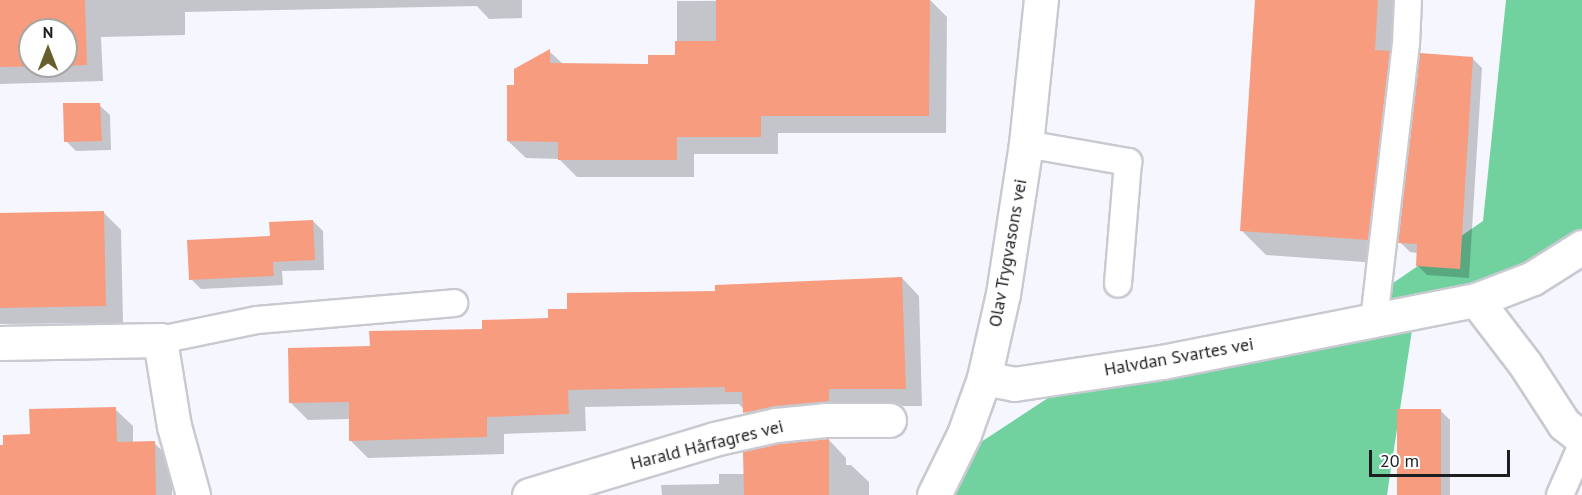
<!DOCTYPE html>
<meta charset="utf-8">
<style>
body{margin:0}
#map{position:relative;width:1582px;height:495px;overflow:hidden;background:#f6f7fe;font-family:"PT Sans",sans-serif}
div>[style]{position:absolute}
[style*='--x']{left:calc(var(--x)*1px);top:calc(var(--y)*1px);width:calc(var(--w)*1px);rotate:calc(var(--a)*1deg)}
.forest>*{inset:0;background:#71d2a0}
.shadow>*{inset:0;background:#0003}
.building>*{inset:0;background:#f89c80}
.roads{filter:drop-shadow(2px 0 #c9cad1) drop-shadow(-2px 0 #c9cad1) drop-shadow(0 2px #c9cad1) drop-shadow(0 -2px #c9cad1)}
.service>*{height:26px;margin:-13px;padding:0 13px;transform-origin:13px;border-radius:13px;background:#fff}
.minor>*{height:33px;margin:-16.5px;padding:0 16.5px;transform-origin:16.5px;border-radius:16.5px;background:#fff}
.tertiary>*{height:33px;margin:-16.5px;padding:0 16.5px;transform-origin:16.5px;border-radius:16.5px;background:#fff}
span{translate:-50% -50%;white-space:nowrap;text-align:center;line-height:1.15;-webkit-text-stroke:6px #fff;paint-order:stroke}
.street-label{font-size:18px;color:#1d1e20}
.north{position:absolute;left:18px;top:18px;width:60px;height:60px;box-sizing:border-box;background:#fff;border:2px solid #a5a5a6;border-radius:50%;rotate:0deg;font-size:16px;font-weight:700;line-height:24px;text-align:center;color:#1d1e20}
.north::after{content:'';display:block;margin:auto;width:21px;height:27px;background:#675f2b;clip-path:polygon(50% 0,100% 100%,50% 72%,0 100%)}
.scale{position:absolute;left:1369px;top:450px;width:141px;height:27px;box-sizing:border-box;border:3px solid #1d1e20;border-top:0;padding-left:8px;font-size:18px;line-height:21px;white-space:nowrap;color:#1d1e20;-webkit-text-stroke:4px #fff;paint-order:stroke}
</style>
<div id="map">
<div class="forest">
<div style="clip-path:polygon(1506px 0,1582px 0,1582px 234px,1471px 302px,1415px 310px,1387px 495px,916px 495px,926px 478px,1048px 398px,1309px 341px,1483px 221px)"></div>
</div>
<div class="shadow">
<div style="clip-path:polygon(evenodd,0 0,522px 0,522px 18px,489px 19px,477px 6px,185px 12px,185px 35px,101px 37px,103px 81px,0 84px,0 0,30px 30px,66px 30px,66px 66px,30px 66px,30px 30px)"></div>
<div style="clip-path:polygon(930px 0,947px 17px,946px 133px,778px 133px,778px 154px,694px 154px,694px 177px,577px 177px,559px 159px,526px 158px,508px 141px,516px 87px,549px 51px,563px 64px,649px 66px,677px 57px,677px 1px)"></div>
<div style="clip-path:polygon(1257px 0,1404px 0,1392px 264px,1266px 255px,1242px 231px)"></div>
<div style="clip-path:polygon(1472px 58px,1482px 68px,1469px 278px,1427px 275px,1417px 265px,1418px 253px,1410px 252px,1400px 242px)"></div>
<div style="clip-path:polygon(99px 105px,110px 115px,111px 150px,76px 151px,66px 141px)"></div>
<div style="clip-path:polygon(103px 212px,121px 230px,123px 323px,0 324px,0 214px)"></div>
<div style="clip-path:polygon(313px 221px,323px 231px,324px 270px,282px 271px,283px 285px,201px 289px,191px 279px,271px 237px)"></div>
<div style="clip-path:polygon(902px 278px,919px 296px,922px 406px,846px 406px,762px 430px,739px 404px,585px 407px,586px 431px,504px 434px,504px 454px,368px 458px,351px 441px,350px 419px,308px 420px,290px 402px,371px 348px,549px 319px,569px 310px,716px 292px)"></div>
<div style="clip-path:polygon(115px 409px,133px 426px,133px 443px,154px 443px,172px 460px,172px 495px,0 495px,0 446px)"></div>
<div style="clip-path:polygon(1440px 410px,1450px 420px,1450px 495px,1399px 495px)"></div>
<div style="clip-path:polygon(829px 440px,846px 458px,846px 465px,851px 465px,869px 482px,869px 495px,662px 495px,661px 485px,719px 484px,719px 474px,745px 474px)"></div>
</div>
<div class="building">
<div style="clip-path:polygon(0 0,85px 0,87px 65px,66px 66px,66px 30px,30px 30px,30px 66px,52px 66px,0 67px)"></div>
<div style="clip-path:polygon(716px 0,930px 0,929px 116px,761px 116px,761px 137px,677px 137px,677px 160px,558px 160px,558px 142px,507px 141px,507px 85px,514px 85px,514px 69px,550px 49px,550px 63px,648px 64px,648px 55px,675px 55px,675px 41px,716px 41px)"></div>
<div style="clip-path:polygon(1255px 0,1378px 0,1375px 50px,1390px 51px,1368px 240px,1240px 231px)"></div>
<div style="clip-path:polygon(1420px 53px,1473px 57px,1460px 269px,1416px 266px,1417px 244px,1398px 243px)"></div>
<div style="clip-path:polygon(63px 103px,100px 103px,102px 141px,64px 142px)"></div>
<div style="clip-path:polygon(104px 211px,106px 306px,0 308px,0 213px)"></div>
<div style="clip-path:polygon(313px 220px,315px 260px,273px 262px,274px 276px,189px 280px,187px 240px,270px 236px,269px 222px)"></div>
<div style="clip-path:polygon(902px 277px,906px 389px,829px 389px,829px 401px,774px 406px,743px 413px,742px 392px,725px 392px,725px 387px,568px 390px,569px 414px,487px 417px,487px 437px,349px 441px,349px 402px,289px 403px,288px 348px,370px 346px,369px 331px,482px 329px,482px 320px,548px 318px,548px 309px,567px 309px,567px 293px,715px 291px,715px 285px)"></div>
<div style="clip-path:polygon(116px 407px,117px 442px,155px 441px,156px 495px,0 495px,0 445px,3px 445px,3px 435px,30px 434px,29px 409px)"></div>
<div style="clip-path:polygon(1397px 409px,1441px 409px,1441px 495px,1397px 495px)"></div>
<div style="clip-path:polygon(829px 439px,829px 495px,744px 495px,743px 452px,779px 444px)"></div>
</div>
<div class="roads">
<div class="service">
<div style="--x:1026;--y:144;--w:104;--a:10"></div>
<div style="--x:1128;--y:162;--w:122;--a:94.7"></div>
<div style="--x:1374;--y:320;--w:278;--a:-83.4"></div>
<div style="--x:1406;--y:44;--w:44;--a:-87.4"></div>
<div style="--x:160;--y:340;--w:99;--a:-11.7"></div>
<div style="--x:257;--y:320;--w:198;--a:-4.9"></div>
<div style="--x:1560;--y:495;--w:55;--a:-66.3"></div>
</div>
<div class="minor">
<div style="--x:1476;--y:300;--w:81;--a:52.6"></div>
<div style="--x:1525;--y:364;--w:72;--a:57"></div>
<div style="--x:1564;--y:424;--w:23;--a:38"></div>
<div style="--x:0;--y:343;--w:160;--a:-1.1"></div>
<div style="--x:160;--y:340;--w:87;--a:80.8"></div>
<div style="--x:174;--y:426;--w:72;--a:74.6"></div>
<div style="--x:984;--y:378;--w:31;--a:11"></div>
<div style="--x:1014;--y:384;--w:150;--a:-8.5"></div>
<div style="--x:1162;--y:362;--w:320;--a:-11.2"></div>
<div style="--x:1476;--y:300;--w:61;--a:-21.1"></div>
<div style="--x:1533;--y:278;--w:58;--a:-32.3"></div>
<div style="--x:529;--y:495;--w:193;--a:-16.8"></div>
<div style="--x:714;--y:439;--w:64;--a:-12.7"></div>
<div style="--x:776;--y:425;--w:49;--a:-5.8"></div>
<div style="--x:825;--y:420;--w:64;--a:0"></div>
</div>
<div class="tertiary">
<div style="--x:934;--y:495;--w:68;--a:-63.8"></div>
<div style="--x:964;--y:434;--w:59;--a:-70.3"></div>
<div style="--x:984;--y:378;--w:86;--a:-77.3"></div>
<div style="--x:1003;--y:294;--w:152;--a:-81.3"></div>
<div style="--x:1026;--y:144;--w:145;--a:-84.1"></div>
</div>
</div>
<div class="street-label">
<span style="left:1008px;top:253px;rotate:-80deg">Olav Trygvasons vei</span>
<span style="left:1179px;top:357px;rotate:-10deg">Halvdan Svartes vei</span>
<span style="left:707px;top:445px;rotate:-14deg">Harald Hårfagres vei</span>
</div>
<div class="north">N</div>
<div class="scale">20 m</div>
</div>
